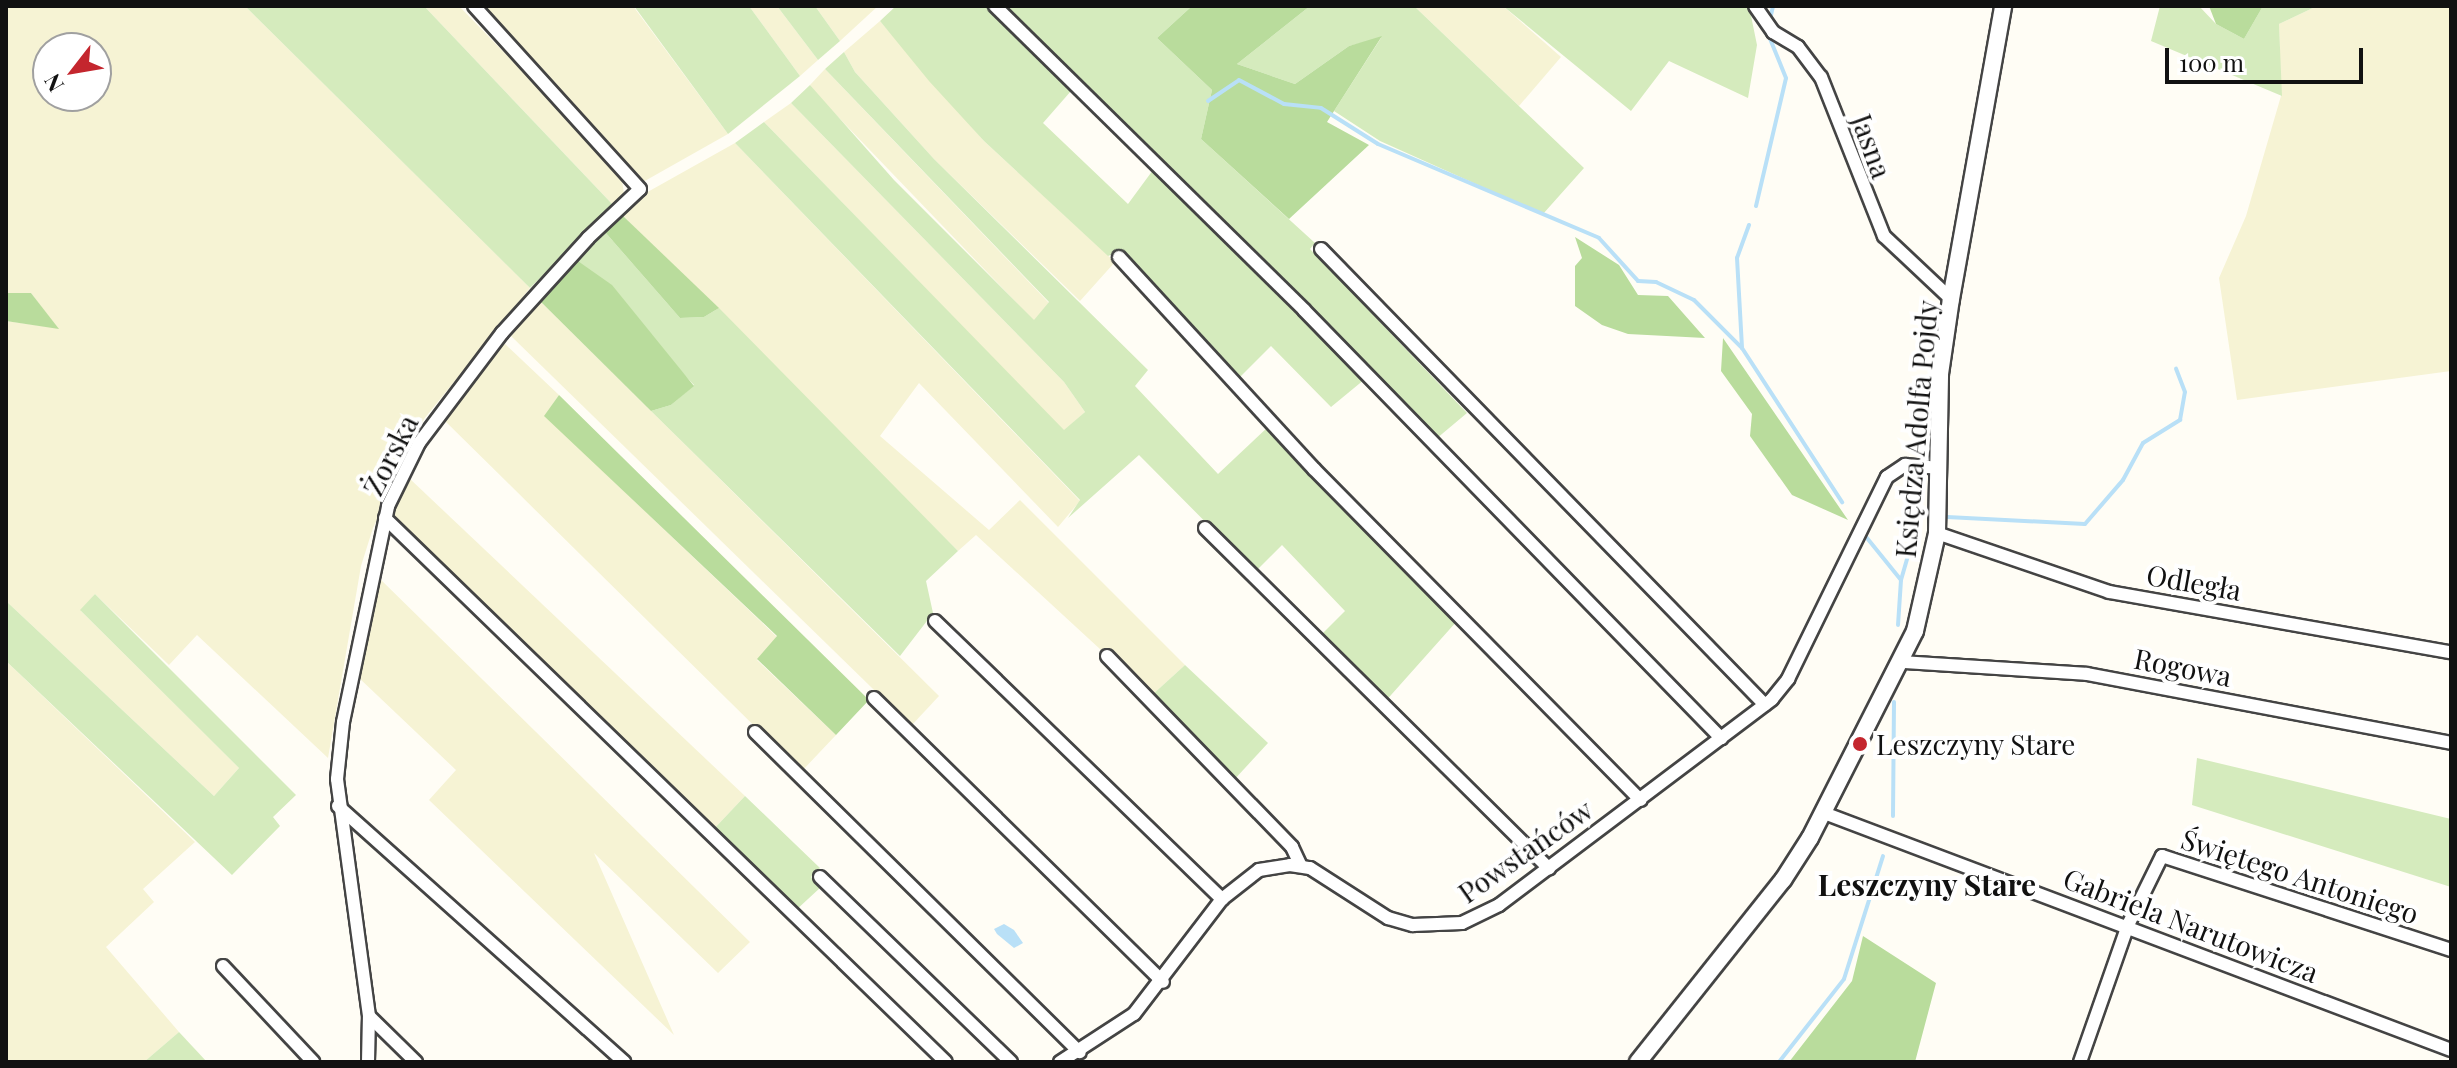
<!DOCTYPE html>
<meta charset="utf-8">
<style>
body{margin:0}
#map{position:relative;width:2457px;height:1068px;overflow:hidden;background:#fffdf5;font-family:"Playfair Display",serif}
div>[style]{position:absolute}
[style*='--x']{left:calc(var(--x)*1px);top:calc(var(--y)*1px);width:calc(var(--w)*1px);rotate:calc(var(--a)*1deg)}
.farmland>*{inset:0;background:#f6f3d4}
.green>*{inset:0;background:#d5ebbd}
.forest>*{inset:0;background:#b9dc9c}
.water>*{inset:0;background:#b9e0f7}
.stream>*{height:4px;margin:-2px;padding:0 2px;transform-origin:2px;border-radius:2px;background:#b9e0f7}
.roads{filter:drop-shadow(2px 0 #444) drop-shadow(-2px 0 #444) drop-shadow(0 2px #444) drop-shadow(0 -2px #444)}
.minor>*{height:12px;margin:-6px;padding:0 6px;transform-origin:6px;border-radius:6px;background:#fff}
.tertiary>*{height:16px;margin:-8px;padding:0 8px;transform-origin:8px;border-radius:8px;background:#fff}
.dots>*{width:22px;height:22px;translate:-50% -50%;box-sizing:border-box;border:4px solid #fff;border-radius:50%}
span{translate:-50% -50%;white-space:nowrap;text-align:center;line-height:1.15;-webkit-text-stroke:8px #fff;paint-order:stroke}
.street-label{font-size:28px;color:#111}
.poi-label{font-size:28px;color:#111}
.left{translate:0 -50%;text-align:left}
.neighbourhood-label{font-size:30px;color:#111;font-weight:700}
.frame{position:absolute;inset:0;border:8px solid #111;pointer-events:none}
.north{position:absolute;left:32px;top:32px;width:80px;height:80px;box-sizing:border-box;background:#fff;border:2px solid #a0a0a0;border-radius:50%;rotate:239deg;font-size:22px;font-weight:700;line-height:32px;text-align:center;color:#111}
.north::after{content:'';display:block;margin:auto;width:28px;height:36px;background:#c4262e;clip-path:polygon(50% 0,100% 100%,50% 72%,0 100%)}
.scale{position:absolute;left:2165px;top:48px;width:198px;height:36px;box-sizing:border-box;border:4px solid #111;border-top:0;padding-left:10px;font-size:24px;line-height:28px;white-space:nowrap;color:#111;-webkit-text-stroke:6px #fff;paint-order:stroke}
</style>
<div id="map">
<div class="farmland">
<div style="clip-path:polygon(evenodd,6px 6px,245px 6px,530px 288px,424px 419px,373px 528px,361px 566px,328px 758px,197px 635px,169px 665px,95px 594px,81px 611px,239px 768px,214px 796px,6px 601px,6px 321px,57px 328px,31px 293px,6px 293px,6px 6px,48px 48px,96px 48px,96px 96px,48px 96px,48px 48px)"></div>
<div style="clip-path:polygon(424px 6px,459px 6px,621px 173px,624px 194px,614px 206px)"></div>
<div style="clip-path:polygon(484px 6px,633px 6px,728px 134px,643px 182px)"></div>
<div style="clip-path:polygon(749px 6px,777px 6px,818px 60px,800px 76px)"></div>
<div style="clip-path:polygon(815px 6px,878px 6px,840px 41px)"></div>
<div style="clip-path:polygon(1414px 6px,1503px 6px,1561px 57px,1519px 106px)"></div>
<div style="clip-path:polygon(2317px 6px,2451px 6px,2451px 371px,2237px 400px,2219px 278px,2246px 216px,2281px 96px,2279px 24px)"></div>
<div style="clip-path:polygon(880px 21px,984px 141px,1115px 262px,1080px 301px,934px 159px,855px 72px,844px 52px)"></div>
<div style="clip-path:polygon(825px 69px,1049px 303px,1034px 321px,817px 95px,810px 85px)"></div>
<div style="clip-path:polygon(791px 103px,1064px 382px,1085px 412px,1064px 431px,764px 122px)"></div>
<div style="clip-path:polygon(735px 143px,1080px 501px,1058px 527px,919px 383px,880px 436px,989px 530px,1020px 500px,1185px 665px,1151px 696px,976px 535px,958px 551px,622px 215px,644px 194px)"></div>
<div style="clip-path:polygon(539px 300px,939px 696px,911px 726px,511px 336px)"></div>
<div style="clip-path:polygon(503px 342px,559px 395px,545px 416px,777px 637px,757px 660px,836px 735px,801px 772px,444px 420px)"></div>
<div style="clip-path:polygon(409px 478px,745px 796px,711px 832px,390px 518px)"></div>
<div style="clip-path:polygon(377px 576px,750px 942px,718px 973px,594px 853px,674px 1035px,429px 800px,456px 770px,358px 677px)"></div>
<div style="clip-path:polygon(6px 661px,195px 842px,143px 889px,154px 902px,106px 947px,179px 1032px,144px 1062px,6px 1062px)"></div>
</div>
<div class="green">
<div style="clip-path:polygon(245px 6px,424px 6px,614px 206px,530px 288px)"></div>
<div style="clip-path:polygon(634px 6px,749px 6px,800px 76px,728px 134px)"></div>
<div style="clip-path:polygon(777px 6px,815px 6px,840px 41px,818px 60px)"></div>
<div style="clip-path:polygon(896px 6px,992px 6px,1071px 91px,1043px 123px,1128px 204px,1153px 170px,1365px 379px,1331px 407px,1271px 346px,1238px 379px,1121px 251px,1108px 256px,984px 141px,929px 81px,880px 21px)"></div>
<div style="clip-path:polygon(1004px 6px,1192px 6px,1157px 38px,1212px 90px,1201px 139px,1315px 243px,1310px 249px,1467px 413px,1436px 439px)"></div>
<div style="clip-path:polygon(1310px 6px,1414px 6px,1584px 168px,1543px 214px,1380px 141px,1334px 111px,1381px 38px,1349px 46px,1295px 84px,1237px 64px)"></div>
<div style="clip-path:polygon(1503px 6px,1749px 6px,1757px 45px,1748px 98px,1669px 61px,1631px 111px)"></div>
<div style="clip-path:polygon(2160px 6px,2199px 6px,2216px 24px,2244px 39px,2263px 6px,2317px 6px,2279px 24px,2282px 96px,2151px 41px)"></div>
<div style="clip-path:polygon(844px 52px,855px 72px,934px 159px,1148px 370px,1135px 386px,1218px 474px,1269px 426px,1457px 621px,1383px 704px,1318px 638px,1345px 611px,1282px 545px,1255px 572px,1139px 455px,1068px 518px,1080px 500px,735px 143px,764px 122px,1064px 430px,1085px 412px,1064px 382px,791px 103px,810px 85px,894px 180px,1034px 320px,1049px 302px,825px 69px)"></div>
<div style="clip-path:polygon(605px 232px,680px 318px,704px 317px,719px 308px,958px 551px,926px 581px,933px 613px,900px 656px,651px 411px,671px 405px,694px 385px,575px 259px)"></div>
<div style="clip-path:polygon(95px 594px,296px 795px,273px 817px,280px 826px,232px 875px,6px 661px,6px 601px,214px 796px,239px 768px,80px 610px)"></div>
<div style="clip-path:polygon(1185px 665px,1268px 743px,1233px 781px,1151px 696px)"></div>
<div style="clip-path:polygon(2197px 758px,2451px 819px,2451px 887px,2192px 805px)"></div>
<div style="clip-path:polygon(745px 796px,820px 868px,811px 877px,821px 887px,795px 911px,711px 832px)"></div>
<div style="clip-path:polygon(179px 1032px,207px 1062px,144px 1062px)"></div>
</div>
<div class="forest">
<div style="clip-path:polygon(1192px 6px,1310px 6px,1237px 64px,1295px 84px,1349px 46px,1382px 36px,1327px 122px,1369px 145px,1289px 219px,1201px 139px,1212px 90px,1157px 38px)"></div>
<div style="clip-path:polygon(2209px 6px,2263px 6px,2244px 39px,2216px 24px)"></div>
<div style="clip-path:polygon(622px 215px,719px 308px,704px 317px,680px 318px,605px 232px)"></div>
<div style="clip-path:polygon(1575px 237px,1619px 265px,1638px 295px,1668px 296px,1705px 338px,1628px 334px,1602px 325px,1575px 306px,1575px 266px,1582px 258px)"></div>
<div style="clip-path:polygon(575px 259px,612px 285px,694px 386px,671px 405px,651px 411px,539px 300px)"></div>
<div style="clip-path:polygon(6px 293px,31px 293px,59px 329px,6px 321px)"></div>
<div style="clip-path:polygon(1723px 338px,1848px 520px,1792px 495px,1750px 436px,1752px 414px,1721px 371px)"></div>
<div style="clip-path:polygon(559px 395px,869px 700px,836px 735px,757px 659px,777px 636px,544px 416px)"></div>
<div style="clip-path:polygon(1863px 936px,1936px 983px,1915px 1062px,1789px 1062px,1852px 981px)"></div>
</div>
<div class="water">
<div style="clip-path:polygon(1004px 924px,1014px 930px,1023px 943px,1014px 948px,997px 934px,994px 929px)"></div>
</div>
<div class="stream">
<div style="--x:1771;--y:15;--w:9;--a:-77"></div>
<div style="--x:1208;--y:101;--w:37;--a:-34"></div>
<div style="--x:1239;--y:80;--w:51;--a:28.1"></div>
<div style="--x:1284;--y:104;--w:37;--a:6"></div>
<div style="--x:1321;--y:108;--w:67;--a:32.3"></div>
<div style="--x:1378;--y:144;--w:240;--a:23"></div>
<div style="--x:1599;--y:238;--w:58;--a:47.8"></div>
<div style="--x:1638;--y:281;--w:18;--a:3"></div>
<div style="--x:1656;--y:282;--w:42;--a:25.3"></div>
<div style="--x:1694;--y:300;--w:68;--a:45"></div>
<div style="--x:1756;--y:206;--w:131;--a:-76.8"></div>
<div style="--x:1786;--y:78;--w:48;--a:-112.2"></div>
<div style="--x:1749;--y:225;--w:35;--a:110"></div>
<div style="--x:1737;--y:258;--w:90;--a:86.8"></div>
<div style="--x:1742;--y:348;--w:184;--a:57"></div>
<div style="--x:1947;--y:517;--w:138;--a:2.9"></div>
<div style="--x:2085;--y:524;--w:58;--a:-49.2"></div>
<div style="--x:2123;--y:480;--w:42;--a:-61.6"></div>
<div style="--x:2143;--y:443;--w:44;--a:-31.9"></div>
<div style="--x:2180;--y:420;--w:28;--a:-80"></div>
<div style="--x:2185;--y:392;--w:25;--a:-111"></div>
<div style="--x:1867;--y:538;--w:54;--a:51"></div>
<div style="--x:1901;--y:580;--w:45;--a:93.8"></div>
<div style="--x:1901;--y:580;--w:61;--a:-73.9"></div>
<div style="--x:1893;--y:816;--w:114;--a:-89.5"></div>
<div style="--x:1616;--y:1062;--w:1;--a:0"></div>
<div style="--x:1779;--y:1062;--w:105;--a:-51.9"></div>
<div style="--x:1844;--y:979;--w:129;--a:-72.4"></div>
</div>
<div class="roads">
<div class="minor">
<div style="--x:995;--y:6;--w:433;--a:44.5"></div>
<div style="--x:1304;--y:310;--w:598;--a:45.75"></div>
<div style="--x:1755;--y:6;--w:32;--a:55"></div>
<div style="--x:1773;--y:32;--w:29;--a:31"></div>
<div style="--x:1798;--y:47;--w:38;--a:53"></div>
<div style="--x:1821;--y:77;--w:171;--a:68.4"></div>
<div style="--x:1884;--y:236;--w:92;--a:43.2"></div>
<div style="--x:1321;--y:249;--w:636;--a:45.76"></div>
<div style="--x:1119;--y:257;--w:288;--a:47.4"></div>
<div style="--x:1314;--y:469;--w:465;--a:45.4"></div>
<div style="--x:385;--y:518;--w:781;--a:44.12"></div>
<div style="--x:1205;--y:528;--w:484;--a:44.7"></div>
<div style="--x:1937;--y:533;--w:182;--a:18.9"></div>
<div style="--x:2109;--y:592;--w:347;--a:10"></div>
<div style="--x:935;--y:621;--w:400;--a:44.1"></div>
<div style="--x:1107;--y:656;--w:266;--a:45.9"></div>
<div style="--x:1292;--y:847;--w:21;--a:65"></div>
<div style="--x:1903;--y:662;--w:184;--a:3.7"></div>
<div style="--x:2087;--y:674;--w:370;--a:10.7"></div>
<div style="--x:874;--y:698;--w:405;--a:44.5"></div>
<div style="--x:755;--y:732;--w:456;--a:44.6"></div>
<div style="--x:338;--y:806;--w:384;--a:41.8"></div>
<div style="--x:1824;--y:813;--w:670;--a:20.71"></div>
<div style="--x:820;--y:877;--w:266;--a:44.1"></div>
<div style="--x:223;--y:966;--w:132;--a:46.8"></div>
<div style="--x:369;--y:1016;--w:66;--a:44.4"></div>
<div style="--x:368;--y:1062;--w:46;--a:-88.8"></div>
<div style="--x:369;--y:1016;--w:239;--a:-97.7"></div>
<div style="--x:337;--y:779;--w:57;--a:-84"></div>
<div style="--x:343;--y:722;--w:221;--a:-78.2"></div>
<div style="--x:388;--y:506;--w:70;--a:-63.8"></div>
<div style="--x:419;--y:443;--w:138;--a:-53"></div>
<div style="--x:502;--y:333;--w:128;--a:-47.8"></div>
<div style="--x:588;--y:238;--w:71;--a:-43.3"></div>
<div style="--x:640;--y:189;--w:247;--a:-132.2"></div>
<div style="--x:1060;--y:1062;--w:88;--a:-33"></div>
<div style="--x:1134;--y:1014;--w:145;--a:-52.6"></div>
<div style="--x:1222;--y:899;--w:47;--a:-38.1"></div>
<div style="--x:1259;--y:870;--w:31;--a:-9"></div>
<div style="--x:1290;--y:865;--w:20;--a:9"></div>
<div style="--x:1310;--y:868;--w:93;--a:32.7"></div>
<div style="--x:1388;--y:918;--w:26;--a:16"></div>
<div style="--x:1413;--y:925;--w:49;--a:-2.3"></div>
<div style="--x:1462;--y:923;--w:41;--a:-25.9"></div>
<div style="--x:1499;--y:905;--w:342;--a:-37"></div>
<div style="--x:1772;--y:699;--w:26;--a:-51"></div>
<div style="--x:1788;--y:679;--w:225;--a:-63.9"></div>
<div style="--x:1887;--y:477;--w:22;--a:-34"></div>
<div style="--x:1905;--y:465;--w:32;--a:5"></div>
<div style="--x:2080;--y:1062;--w:145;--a:-70.7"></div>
<div style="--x:2128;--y:925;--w:77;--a:-63.8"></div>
<div style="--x:2162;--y:856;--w:304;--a:18"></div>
</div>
<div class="tertiary">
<div style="--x:1638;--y:1062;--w:233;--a:-51.5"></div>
<div style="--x:1783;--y:880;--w:50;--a:-57.3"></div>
<div style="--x:1810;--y:838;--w:232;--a:-63.1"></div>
<div style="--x:1915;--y:631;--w:100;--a:-77.3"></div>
<div style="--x:1937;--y:533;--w:159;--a:-88.9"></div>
<div style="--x:1940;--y:374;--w:76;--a:-81.7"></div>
<div style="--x:1951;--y:299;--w:298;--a:-79.9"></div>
</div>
</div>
<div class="dots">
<div style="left:1860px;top:744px;background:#c4262e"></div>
</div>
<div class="street-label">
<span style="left:1872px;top:146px;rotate:70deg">Jasna</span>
<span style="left:1916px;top:429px;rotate:-85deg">Księdza Adolfa Pojdy</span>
<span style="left:390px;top:455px;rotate:-63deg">Żorska</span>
<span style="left:2194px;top:582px;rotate:10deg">Odległa</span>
<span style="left:2183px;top:667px;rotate:11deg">Rogowa</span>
<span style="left:1525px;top:851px;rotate:-35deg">Powstańców</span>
<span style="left:2300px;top:876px;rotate:18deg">Świętego Antoniego</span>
<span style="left:2191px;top:925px;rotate:21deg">Gabriela Narutowicza</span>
</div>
<div class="poi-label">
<span class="left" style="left:1876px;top:744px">Leszczyny Stare</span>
</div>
<div class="neighbourhood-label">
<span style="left:1927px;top:884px">Leszczyny Stare</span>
</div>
<div class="frame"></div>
<div class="north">N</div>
<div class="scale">100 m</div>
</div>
